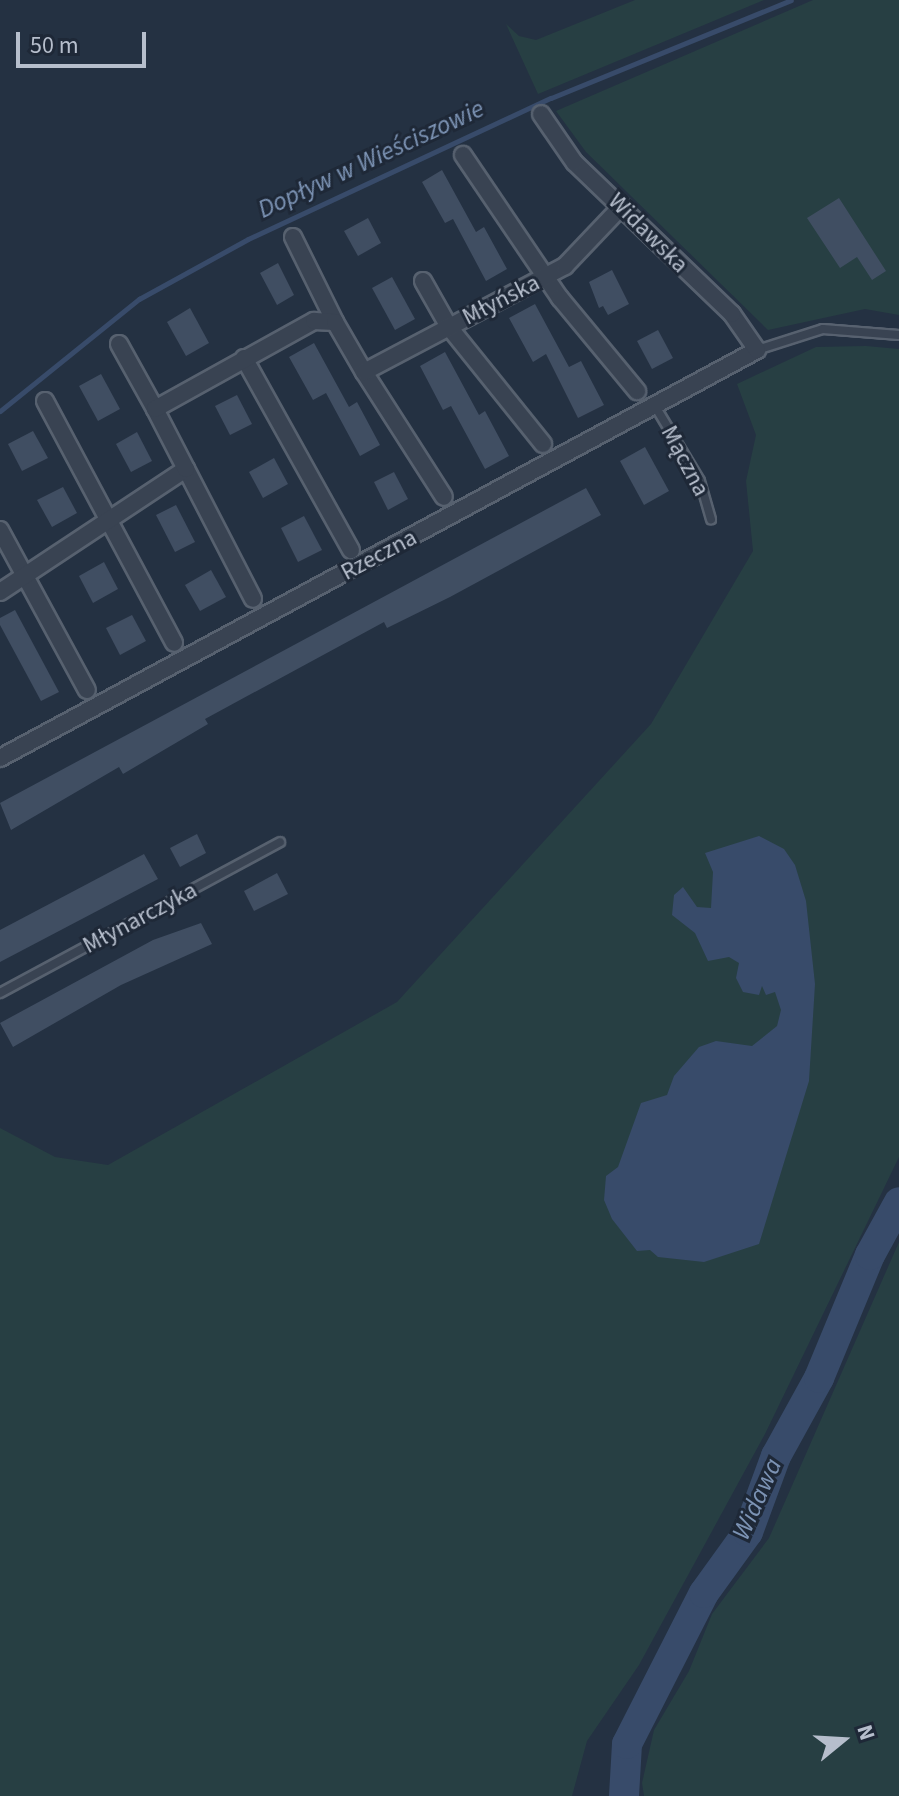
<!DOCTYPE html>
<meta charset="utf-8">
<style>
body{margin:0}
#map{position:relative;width:899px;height:1796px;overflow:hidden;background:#243142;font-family:"Source Sans 3",sans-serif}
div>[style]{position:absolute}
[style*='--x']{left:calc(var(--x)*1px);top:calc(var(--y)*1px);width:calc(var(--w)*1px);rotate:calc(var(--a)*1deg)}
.green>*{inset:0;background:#273f43}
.water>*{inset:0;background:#384b6a}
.stream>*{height:5px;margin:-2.5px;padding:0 2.5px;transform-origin:2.5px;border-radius:2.5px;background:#384b6a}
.river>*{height:30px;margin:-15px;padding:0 15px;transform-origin:15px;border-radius:15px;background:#384b6a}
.building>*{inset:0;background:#404e62}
.roads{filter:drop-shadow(2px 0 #57616f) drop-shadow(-2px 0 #57616f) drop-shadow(0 2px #57616f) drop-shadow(0 -2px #57616f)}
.lane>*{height:8px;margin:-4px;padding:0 4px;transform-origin:4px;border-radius:4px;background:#394352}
.street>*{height:16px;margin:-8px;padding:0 8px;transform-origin:8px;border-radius:8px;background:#394352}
span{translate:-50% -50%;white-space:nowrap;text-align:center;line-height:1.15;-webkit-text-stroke:6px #1e2837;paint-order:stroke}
.street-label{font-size:24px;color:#b6becc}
.water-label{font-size:26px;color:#7c93b4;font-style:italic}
.north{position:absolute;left:803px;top:1700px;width:80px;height:80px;-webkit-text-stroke:6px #1e2837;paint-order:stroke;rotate:72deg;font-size:22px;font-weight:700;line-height:32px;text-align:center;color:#b6becc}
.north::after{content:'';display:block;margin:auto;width:28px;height:36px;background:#b6becc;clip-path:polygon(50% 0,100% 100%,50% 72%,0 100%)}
.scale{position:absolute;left:16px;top:32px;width:130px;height:36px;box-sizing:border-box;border:4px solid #b6becc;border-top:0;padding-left:10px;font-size:24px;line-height:28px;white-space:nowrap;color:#b6becc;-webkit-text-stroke:6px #1e2837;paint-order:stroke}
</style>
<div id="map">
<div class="green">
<div style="clip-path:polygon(635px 0,764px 0,538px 94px,506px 24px,519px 36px,536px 40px)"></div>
<div style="clip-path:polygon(813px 0,899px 0,899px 315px,865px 309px,768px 330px,586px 152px,556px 111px)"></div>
<div style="clip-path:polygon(866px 346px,899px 349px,899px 1157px,765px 1434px,639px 1665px,587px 1741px,572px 1796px,0 1796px,0 1128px,55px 1157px,108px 1165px,397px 1002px,651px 724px,753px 551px,746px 481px,756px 435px,737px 384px,816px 347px)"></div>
<div style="clip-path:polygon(899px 1242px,899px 1796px,644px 1796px,642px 1783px,654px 1730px,689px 1671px,712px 1614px,769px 1538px)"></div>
</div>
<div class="water">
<div style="clip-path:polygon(759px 836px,784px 849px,795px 865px,806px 901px,815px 984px,809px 1081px,759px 1244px,704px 1262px,658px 1257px,650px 1250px,637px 1251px,612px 1219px,604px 1200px,606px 1176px,618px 1167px,641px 1103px,667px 1095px,674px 1076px,699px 1047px,716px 1041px,752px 1046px,777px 1026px,781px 1010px,775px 992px,766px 995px,762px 986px,759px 995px,743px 992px,736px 978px,739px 963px,729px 957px,708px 961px,695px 933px,672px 915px,674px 895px,683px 887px,697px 907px,711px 908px,713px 872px,705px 853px)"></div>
</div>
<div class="stream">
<div style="--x:0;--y:411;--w:179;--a:-38.9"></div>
<div style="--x:139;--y:299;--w:124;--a:-28.8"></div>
<div style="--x:248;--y:239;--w:334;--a:-25"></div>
<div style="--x:551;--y:98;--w:259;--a:-22.2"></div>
</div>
<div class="river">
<div style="--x:624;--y:1796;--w:52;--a:-86.7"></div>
<div style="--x:627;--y:1744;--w:169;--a:-63"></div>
<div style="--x:704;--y:1593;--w:75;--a:-54.2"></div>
<div style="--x:748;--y:1532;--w:81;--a:-69.8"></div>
<div style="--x:776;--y:1456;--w:89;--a:-61.1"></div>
<div style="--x:819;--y:1378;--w:133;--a:-67.5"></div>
<div style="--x:870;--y:1255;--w:60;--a:-61.3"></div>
</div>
<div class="building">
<div style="clip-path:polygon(442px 170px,476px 232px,484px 227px,507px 269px,486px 281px,453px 219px,445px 223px,422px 182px)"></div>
<div style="clip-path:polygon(839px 198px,886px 271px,872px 280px,857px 257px,840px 268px,807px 218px)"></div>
<div style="clip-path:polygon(368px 218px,381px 243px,358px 256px,344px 231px)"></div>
<div style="clip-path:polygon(278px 263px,294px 295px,277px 305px,260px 273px)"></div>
<div style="clip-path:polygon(612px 270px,629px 304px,608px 315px,603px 306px,599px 308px,589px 282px)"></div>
<div style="clip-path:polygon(392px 277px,415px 319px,395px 330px,372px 288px)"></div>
<div style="clip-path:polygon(535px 304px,569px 367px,581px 361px,604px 405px,578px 418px,546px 354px,533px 362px,509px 318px)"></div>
<div style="clip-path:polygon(190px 308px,209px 343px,186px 356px,167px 322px)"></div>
<div style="clip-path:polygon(658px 330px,673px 358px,652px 369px,637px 341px)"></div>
<div style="clip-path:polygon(314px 343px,349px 407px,357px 402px,380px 445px,360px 456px,326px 393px,313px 400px,289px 357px)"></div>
<div style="clip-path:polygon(445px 352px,479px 415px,485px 411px,509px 456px,485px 469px,451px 406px,443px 410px,420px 366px)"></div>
<div style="clip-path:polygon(101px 374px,120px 409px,98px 421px,79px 386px)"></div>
<div style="clip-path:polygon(237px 395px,252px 424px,230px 435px,215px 406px)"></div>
<div style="clip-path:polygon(33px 431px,48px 458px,22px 471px,8px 444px)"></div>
<div style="clip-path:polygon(137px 432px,152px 461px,131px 472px,116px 444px)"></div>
<div style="clip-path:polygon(645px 447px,669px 491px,644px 505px,620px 461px)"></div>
<div style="clip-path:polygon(274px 458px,288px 484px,263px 498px,249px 472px)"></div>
<div style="clip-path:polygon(394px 472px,408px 499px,388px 510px,374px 482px)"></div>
<div style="clip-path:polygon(63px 487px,77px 513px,52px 527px,37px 500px)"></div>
<div style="clip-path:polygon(586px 488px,601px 515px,450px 597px,387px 628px,384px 622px,205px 719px,208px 724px,123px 774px,119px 767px,11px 830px,0 803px)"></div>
<div style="clip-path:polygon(176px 505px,195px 542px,175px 552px,156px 515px)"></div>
<div style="clip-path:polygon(304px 516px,322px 550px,298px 562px,281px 528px)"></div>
<div style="clip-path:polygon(104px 562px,118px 589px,93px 603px,79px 576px)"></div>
<div style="clip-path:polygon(211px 570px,226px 597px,200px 611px,185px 585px)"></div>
<div style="clip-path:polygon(15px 610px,59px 692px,41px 701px,0 625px,0 618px)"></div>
<div style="clip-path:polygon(132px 615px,146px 641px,120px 655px,106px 628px)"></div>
<div style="clip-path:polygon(197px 834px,206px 853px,180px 867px,170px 848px)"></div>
<div style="clip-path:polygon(144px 854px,158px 879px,0 962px,0 930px)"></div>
<div style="clip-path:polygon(277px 873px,288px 894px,254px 911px,244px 891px)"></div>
<div style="clip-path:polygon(201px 923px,212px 944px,121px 985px,13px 1047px,0 1023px,153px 940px)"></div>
</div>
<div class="roads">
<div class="lane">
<div style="--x:757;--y:350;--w:69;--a:-17.7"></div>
<div style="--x:823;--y:329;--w:76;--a:4.5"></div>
<div style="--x:655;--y:406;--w:87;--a:59"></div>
<div style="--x:700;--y:481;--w:40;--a:74"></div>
<div style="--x:0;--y:993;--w:318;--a:-28.3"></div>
</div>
<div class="street">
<div style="--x:463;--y:155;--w:173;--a:55.9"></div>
<div style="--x:560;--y:298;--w:121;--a:50.4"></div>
<div style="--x:293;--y:237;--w:95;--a:63.7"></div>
<div style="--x:423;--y:281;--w:53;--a:60.5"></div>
<div style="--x:449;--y:327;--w:150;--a:51.2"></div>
<div style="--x:119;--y:344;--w:74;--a:61"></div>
<div style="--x:244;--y:358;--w:220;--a:60.9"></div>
<div style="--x:364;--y:372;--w:148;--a:57.4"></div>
<div style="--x:45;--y:401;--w:274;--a:61.9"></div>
<div style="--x:186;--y:469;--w:146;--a:62.7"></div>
<div style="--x:0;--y:530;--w:182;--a:61.5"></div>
<div style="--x:0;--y:592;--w:223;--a:-33.5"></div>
<div style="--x:186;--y:469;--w:68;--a:-117.3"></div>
<div style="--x:155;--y:409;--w:182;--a:-29"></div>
<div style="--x:314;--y:321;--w:21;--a:3"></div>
<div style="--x:335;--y:322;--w:58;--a:59.9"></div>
<div style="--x:364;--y:372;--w:227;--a:-27.8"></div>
<div style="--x:565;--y:266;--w:83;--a:-46.5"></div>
<div style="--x:0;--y:758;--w:860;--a:-28.32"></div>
<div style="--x:757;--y:350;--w:44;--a:-124.8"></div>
<div style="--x:732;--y:314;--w:219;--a:-136.1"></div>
<div style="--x:574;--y:162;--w:58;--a:-124.5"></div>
</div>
</div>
<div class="street-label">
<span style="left:648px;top:233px;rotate:45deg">Widawska</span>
<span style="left:501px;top:300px;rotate:-27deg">Młyńska</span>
<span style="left:685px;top:461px;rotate:62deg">Mączna</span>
<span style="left:379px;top:555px;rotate:-28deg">Rzeczna</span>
<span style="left:140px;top:918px;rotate:-28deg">Młynarczyka</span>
</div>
<div class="water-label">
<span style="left:371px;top:159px;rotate:-25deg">Dopływ w Wieściszowie</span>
<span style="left:757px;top:1499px;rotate:-66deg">Widawa</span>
</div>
<div class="north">N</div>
<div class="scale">50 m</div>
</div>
